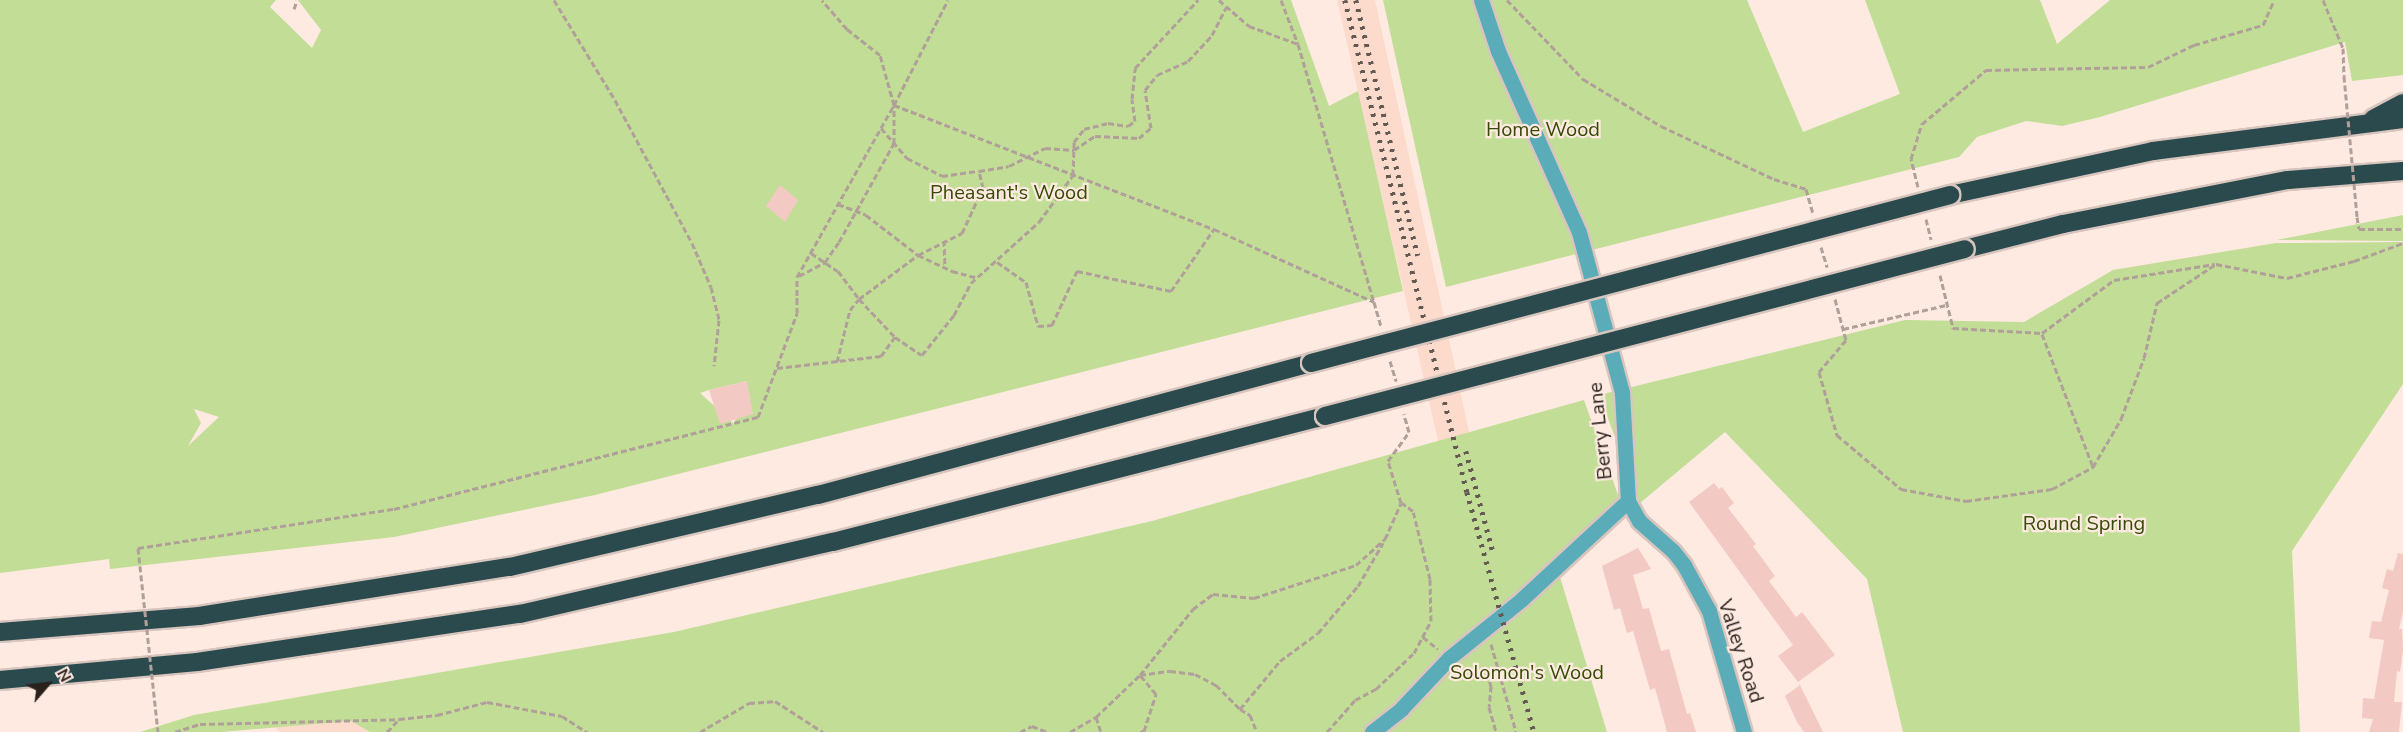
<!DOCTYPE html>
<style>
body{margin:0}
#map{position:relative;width:2403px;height:732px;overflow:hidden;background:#feeae1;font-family:"Nunito Sans",sans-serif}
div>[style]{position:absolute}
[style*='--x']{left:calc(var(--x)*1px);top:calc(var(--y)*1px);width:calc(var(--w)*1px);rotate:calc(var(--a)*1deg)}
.built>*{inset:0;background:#fcdbcc}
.green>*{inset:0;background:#c2dd96}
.building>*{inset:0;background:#f3c9c4}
.path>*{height:3px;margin-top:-1.5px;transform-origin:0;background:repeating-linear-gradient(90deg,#b0a099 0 6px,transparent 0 9px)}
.roads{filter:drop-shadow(2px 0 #d8c6be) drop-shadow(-2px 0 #d8c6be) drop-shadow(0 2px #d8c6be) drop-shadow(0 -2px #d8c6be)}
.street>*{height:15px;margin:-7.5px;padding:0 7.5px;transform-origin:7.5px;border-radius:7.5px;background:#59acb8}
.highway>*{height:18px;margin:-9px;padding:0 9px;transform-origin:9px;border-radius:9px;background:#2b4a4e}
.rail>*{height:4.5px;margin-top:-2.25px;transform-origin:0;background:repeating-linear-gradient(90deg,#655953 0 3px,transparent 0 9px)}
.path-bridge>*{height:3px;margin-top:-1.5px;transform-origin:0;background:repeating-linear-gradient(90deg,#b0a099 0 6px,transparent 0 9px)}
.bridges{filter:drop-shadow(2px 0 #d8c6be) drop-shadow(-2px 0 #d8c6be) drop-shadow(0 2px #d8c6be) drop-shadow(0 -2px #d8c6be)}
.highway-bridge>*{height:18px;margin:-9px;padding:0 9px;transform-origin:9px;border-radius:9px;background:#2b4a4e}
span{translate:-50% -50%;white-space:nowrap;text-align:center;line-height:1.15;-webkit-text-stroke:4.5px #feeae1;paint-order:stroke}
.park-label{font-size:20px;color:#384b06}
.street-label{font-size:20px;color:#2a211d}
.north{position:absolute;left:18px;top:654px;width:60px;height:60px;-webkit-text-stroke:4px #feeae1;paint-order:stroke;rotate:62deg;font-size:16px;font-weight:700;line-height:24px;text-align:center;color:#2a211d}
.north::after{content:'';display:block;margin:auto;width:21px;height:27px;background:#2a211d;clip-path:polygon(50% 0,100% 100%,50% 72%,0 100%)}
</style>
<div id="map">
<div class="built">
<div style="clip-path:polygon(1337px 0,1375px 0,1482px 491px,1451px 497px)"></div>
<div style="clip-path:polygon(351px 721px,370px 732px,279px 732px,275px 727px)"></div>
</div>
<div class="green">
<div style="clip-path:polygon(evenodd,0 0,276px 0,270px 7px,312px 48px,321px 30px,298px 0,1291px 0,1329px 106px,1358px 91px,1403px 291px,595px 495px,394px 537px,110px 569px,109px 559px,0 573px,0 0,747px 381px,734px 424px,700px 393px,709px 390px,747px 381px,0 0,194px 409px,219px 417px,188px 446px,201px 423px,194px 409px)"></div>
<div style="clip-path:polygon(1383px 0,1747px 0,1803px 132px,1900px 94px,1865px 0,2040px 0,2057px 44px,2110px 0,2403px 0,2403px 75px,2352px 81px,2345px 42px,2100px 117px,2062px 126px,2026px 121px,1977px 137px,1959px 157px,1446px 287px)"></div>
<div style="clip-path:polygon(2403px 215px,2403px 241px,2277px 240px)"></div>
<div style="clip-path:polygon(2403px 242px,2403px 384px,2292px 551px,2300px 732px,1903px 732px,1867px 579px,1725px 432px,1640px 503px,1599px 395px,1905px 320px,2024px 322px,2113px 270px,2276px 243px)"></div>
<div style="clip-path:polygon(1584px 400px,1622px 506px,1557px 567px,1607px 732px,370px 732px,351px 721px,222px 732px,140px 732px,194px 715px,674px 632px,1152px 521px)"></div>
</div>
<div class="building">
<div style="clip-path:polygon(780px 185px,798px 200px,785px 222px,766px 206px)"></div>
<div style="clip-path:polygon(747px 381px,753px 414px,720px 424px,709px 390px)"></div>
<div style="clip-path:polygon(1714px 483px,1719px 489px,1722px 487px,1734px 503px,1728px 508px,1756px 544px,1753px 546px,1775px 576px,1769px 581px,1796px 617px,1802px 612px,1835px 655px,1798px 682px,1778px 656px,1793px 645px,1689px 502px)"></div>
<div style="clip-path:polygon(1638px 548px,1651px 569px,1633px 575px,1643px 609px,1649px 608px,1661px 651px,1669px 649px,1687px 714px,1690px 713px,1696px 732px,1667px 732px,1655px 688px,1650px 690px,1633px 631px,1627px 633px,1620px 608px,1614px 610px,1602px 566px)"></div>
<div style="clip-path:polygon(2398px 553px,2403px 554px,2403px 612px,2399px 629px,2402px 629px,2403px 651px,2400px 672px,2397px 671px,2394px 702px,2402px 702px,2399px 732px,2369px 732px,2373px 719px,2362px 718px,2363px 698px,2374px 699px,2384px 640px,2369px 638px,2372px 621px,2381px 622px,2389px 590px,2382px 588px,2387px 569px,2393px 571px)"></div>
<div style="clip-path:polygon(1800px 685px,1823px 732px,1804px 732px,1797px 722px,1785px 696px)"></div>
</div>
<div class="path">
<div style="--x:554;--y:0;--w:117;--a:58.6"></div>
<div style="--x:615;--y:100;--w:162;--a:61.7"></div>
<div style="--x:692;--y:243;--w:48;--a:66.6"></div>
<div style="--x:711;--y:287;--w:34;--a:76"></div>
<div style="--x:719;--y:320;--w:46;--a:96.2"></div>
<div style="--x:1219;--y:0;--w:40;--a:41"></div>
<div style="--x:1249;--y:26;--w:52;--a:20.2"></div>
<div style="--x:1281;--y:0;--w:47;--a:68.9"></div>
<div style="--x:1298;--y:44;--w:269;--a:73.6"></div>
<div style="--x:1507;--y:0;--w:110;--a:46.1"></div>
<div style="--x:1583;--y:79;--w:91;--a:31.1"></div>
<div style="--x:1661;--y:126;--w:125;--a:25.1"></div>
<div style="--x:1774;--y:179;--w:34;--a:17"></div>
<div style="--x:1806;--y:189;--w:26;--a:74"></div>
<div style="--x:2323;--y:0;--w:52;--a:67.4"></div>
<div style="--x:2343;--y:48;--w:28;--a:88"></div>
<div style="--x:294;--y:9;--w:9;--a:-72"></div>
<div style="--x:894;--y:105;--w:343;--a:21.2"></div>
<div style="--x:1214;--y:229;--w:176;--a:24.5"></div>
<div style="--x:1374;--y:302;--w:25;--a:74"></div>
<div style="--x:881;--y:128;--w:40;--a:49"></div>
<div style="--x:907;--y:158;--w:39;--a:27"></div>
<div style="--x:942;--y:176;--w:37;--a:-8"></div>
<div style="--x:1918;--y:187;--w:29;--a:-104"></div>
<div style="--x:1911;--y:159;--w:37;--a:-73"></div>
<div style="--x:1922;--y:124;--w:84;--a:-40.2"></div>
<div style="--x:1986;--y:70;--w:162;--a:-1.1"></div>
<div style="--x:2148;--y:67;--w:51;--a:-25.6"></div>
<div style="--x:2194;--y:45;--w:72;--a:-16.2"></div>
<div style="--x:2263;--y:25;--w:27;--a:-66"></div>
<div style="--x:838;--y:204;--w:30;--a:21"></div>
<div style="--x:866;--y:215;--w:66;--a:37.6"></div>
<div style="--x:918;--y:255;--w:38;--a:25"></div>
<div style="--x:952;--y:271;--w:27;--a:15"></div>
<div style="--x:2357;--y:217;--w:12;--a:81"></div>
<div style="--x:2359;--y:229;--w:44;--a:0"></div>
<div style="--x:1926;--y:219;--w:21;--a:76"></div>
<div style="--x:944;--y:240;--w:28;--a:88"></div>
<div style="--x:1821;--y:247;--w:21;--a:73"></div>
<div style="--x:811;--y:253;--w:32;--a:34"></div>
<div style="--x:838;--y:271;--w:35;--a:53"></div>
<div style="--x:859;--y:299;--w:52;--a:46.5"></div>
<div style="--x:997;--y:262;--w:35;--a:35"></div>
<div style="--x:1026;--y:282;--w:46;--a:74.7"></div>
<div style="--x:1038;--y:326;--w:14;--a:-4"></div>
<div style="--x:1052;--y:325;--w:60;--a:-65.2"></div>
<div style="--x:1077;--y:271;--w:96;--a:12"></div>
<div style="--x:1171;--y:291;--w:75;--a:-55.3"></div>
<div style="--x:1940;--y:275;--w:55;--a:76.2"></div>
<div style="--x:1953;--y:328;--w:89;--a:3.2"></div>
<div style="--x:2042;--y:333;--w:89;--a:-36.4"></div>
<div style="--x:2114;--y:280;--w:102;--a:-9"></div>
<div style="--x:799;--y:276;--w:30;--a:-28"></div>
<div style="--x:825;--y:262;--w:24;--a:-55"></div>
<div style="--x:839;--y:242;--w:113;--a:-60.9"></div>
<div style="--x:894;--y:143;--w:38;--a:-90"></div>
<div style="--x:894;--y:105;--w:52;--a:-105.6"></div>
<div style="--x:880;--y:55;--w:42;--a:-141.8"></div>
<div style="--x:847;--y:29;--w:38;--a:-131"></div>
<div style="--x:1835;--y:299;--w:42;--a:75"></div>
<div style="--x:1846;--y:340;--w:42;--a:130.2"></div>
<div style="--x:1819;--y:372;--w:66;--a:74.1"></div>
<div style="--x:1837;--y:435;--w:84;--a:40.2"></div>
<div style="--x:1901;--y:489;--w:66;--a:10.5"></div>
<div style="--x:1966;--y:501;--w:87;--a:-7.9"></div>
<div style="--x:2052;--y:489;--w:47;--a:-28.2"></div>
<div style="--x:2093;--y:467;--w:56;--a:-59.7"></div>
<div style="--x:2121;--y:419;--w:65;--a:-69.3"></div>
<div style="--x:2144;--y:358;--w:57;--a:-76.7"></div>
<div style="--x:2157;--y:303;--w:71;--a:-33.5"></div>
<div style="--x:2216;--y:264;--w:72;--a:11.2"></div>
<div style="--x:2287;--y:278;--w:69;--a:-14.2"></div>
<div style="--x:2354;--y:261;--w:52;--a:-20.2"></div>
<div style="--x:1843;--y:329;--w:106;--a:-13.1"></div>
<div style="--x:2042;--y:334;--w:142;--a:69"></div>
<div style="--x:1390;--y:361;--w:21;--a:73"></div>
<div style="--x:837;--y:362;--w:54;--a:-76"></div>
<div style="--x:850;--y:310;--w:14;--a:-51"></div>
<div style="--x:859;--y:299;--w:74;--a:-36.7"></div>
<div style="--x:918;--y:255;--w:49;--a:-26.6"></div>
<div style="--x:962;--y:233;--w:50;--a:-65"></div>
<div style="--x:983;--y:188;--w:17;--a:-103"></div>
<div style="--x:979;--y:171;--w:30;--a:-9"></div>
<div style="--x:1009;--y:166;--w:40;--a:-26.6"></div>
<div style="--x:1045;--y:148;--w:29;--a:4"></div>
<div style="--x:1074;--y:150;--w:25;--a:-34"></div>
<div style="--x:1095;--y:136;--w:44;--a:2.6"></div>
<div style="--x:1139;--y:138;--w:16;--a:-40"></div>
<div style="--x:1151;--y:128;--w:38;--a:-99"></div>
<div style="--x:1145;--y:90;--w:19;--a:-51"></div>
<div style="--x:1157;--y:75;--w:34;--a:-24"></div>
<div style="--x:1188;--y:61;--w:35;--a:-47"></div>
<div style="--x:1212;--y:35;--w:31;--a:-63"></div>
<div style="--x:777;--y:368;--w:105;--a:-6.6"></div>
<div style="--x:881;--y:356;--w:24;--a:-54"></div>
<div style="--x:895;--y:337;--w:32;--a:34"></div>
<div style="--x:922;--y:355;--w:51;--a:-51.3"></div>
<div style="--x:954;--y:315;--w:36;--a:-62"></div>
<div style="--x:971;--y:283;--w:91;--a:-41.9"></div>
<div style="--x:1039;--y:222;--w:36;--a:-54"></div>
<div style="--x:1060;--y:193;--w:22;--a:-54"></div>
<div style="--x:1073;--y:175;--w:33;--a:-88"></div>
<div style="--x:1074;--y:142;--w:16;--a:-52"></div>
<div style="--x:1084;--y:129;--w:25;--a:-14"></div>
<div style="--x:1108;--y:123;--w:20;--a:9"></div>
<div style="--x:1128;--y:126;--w:9;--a:-36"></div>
<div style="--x:1135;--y:121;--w:22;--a:-98"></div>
<div style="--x:1132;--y:99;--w:31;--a:-84"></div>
<div style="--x:1135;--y:68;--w:93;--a:-47.2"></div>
<div style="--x:138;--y:548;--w:259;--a:-8.7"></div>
<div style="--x:394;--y:509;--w:375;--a:-14.2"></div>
<div style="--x:758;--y:417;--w:111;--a:-69.4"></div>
<div style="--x:797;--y:313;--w:36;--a:-90"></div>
<div style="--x:797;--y:277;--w:197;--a:-60.6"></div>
<div style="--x:894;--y:105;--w:118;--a:-62.8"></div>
<div style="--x:1423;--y:637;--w:19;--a:39"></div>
<div style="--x:1491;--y:644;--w:91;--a:74.1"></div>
<div style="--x:1460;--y:669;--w:27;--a:8"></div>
<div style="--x:1487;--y:673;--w:14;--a:73"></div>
<div style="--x:1491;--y:686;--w:21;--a:95"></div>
<div style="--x:1489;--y:707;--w:26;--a:74"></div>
<div style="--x:1240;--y:709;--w:62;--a:-50.2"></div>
<div style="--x:1280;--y:661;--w:47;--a:-36.4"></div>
<div style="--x:1318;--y:633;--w:62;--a:-49.6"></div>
<div style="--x:1358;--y:586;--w:50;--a:-59.8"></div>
<div style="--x:1096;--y:717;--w:16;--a:72"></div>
<div style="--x:175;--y:732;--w:26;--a:-18"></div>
<div style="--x:200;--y:724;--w:199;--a:-1.4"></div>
<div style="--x:399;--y:719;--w:38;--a:-6"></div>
<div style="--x:437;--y:715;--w:52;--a:-14.6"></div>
<div style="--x:487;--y:702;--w:76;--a:10.6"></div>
<div style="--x:562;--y:716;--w:30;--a:33"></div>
<div style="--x:387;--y:732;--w:16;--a:-47"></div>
<div style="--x:700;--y:732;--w:57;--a:-30.6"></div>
<div style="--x:749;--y:703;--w:26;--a:-4"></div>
<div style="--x:775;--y:701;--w:57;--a:32.9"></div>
<div style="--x:1020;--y:732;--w:13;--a:-27"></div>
<div style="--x:1032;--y:726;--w:17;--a:21"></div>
<div style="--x:1070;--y:732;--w:30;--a:-30"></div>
<div style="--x:1096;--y:717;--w:61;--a:-43.7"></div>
<div style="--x:1140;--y:675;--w:30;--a:-8"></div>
<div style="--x:1170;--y:671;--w:25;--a:7"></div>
<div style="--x:1195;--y:674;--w:24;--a:28"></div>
<div style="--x:1216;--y:685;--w:34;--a:45"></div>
<div style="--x:1240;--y:709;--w:12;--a:31"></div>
<div style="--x:1250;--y:715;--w:18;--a:68"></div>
<div style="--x:1140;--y:732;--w:4;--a:-14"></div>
<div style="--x:1144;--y:731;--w:39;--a:-72"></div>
<div style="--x:1156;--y:694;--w:25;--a:-130"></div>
<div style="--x:1140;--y:675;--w:85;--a:-51.2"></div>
<div style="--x:1193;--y:609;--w:25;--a:-37"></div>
<div style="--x:1213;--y:594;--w:41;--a:5.6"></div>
<div style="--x:1254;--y:598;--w:107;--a:-17.9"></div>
<div style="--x:1356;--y:565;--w:39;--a:-42"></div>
<div style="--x:1385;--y:539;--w:39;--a:-66"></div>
<div style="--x:1401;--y:503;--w:44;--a:-107.2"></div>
<div style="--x:1388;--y:461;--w:36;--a:-54"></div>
<div style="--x:1409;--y:432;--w:19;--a:-106"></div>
<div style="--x:1327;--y:732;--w:43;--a:-48.8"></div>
<div style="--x:1355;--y:700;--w:24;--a:-28"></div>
<div style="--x:1376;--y:689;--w:52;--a:-43.5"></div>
<div style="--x:1414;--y:653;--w:36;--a:-62"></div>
<div style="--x:1431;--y:621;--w:42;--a:-91.4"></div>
<div style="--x:1430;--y:579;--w:70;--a:-104"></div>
<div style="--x:1413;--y:511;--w:14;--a:-144"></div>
</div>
<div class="roads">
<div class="street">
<div style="--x:1481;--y:0;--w:54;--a:71.6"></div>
<div style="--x:1498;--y:51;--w:198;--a:65.9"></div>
<div style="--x:1579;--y:232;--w:167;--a:75"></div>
<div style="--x:1622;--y:393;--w:108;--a:86.8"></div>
<div style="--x:1628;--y:501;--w:23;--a:61"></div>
<div style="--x:1639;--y:521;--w:45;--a:41.4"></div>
<div style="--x:1673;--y:551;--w:18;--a:52"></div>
<div style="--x:1684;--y:565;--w:52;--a:61.5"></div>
<div style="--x:1709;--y:611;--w:126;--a:73.9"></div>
<div style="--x:1372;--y:732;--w:37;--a:-38"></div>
<div style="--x:1401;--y:709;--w:70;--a:-46.7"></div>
<div style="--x:1449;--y:658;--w:94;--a:-38.9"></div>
<div style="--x:1522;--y:599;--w:144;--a:-42.8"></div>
</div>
<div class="highway">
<div style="--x:2373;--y:119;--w:34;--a:-28"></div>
<div style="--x:1950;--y:195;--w:208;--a:-12.2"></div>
<div style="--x:2153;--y:151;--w:252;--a:-7.3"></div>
<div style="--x:1965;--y:249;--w:101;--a:-14.3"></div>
<div style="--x:2063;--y:224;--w:229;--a:-11.1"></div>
<div style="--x:2288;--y:180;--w:115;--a:-4.5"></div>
<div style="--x:0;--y:632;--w:200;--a:-4.6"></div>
<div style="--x:199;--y:616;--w:315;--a:-9"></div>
<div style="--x:510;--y:567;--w:316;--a:-13.2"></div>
<div style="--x:818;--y:495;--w:510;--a:-14.99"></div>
<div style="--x:0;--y:680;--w:198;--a:-5.2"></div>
<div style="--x:197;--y:662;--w:327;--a:-8.5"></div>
<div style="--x:520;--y:614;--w:321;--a:-13"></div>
<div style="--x:833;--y:542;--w:508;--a:-14.36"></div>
</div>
</div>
<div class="rail">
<div style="--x:1345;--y:0;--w:507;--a:76.07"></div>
<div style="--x:1467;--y:492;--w:249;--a:74.4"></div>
<div style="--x:1356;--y:0;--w:263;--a:76.4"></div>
<div style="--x:1466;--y:451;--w:105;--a:75"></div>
</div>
<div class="path-bridge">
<div style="--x:2344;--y:76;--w:142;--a:84.7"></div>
<div style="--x:138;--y:548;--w:185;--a:83.8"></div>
</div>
<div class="bridges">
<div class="highway-bridge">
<div style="--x:1311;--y:363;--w:661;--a:-14.73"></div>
<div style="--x:1325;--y:416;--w:661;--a:-14.62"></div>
</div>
</div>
<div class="park-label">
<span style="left:1543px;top:129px">Home Wood</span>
<span style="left:1009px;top:192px">Pheasant's Wood</span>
<span style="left:2084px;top:523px">Round Spring</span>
<span style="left:1527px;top:672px">Solomon's Wood</span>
</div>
<div class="street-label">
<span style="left:1600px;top:431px;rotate:-96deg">Berry Lane</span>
<span style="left:1741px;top:651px;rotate:72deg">Valley Road</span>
</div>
<div class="north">N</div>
</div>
